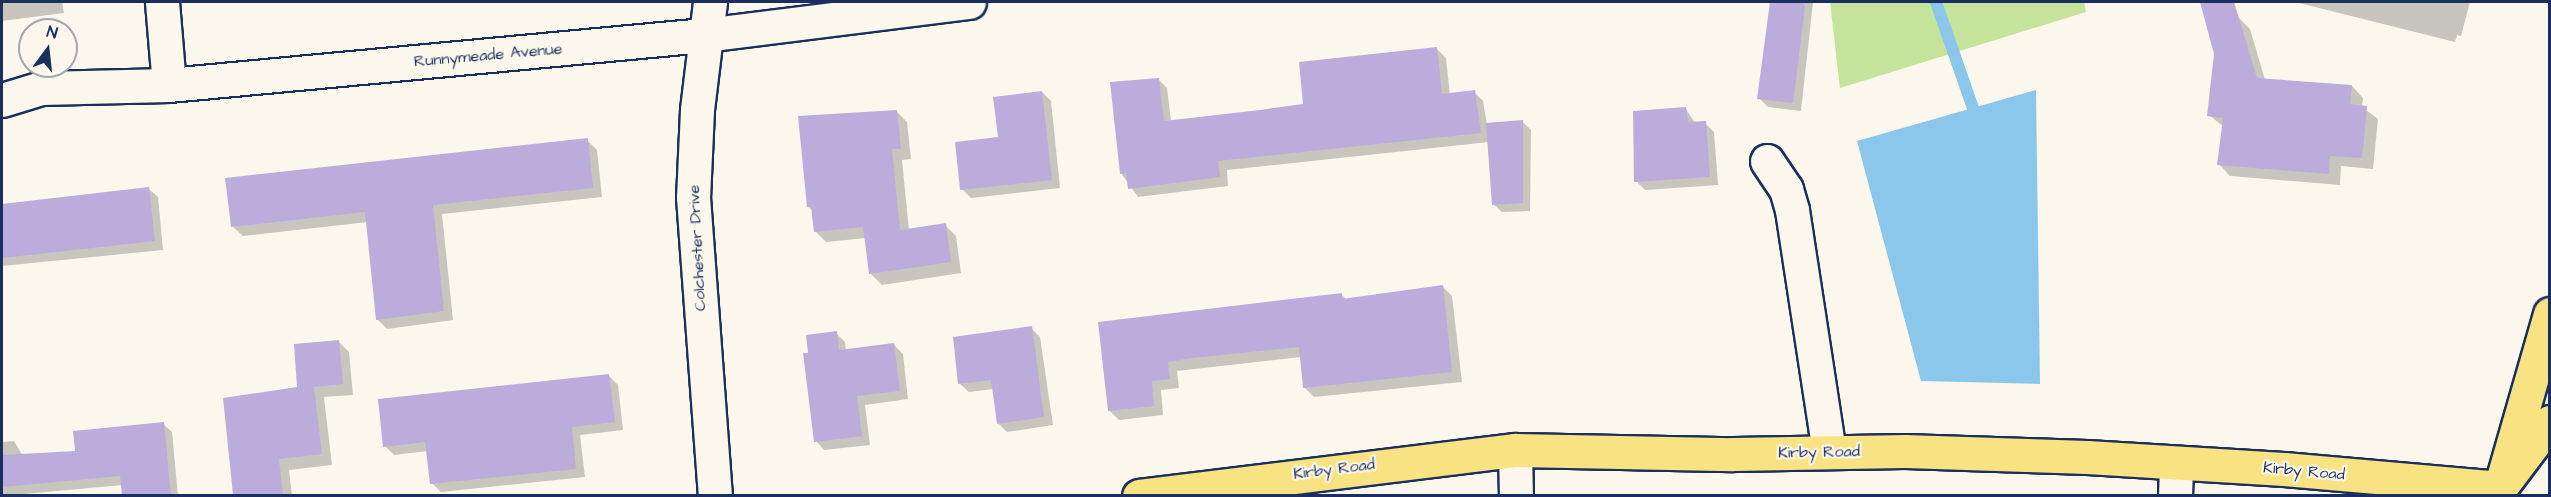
<!DOCTYPE html>
<style>
body{margin:0}
#map{position:relative;width:2551px;height:497px;overflow:hidden;background:#fbf7ec;font-family:"Architects Daughter",sans-serif}
div>[style]{position:absolute}
[style*='--x']{left:calc(var(--x)*1px);top:calc(var(--y)*1px);width:calc(var(--w)*1px);rotate:calc(var(--a)*1deg)}
.green>*{inset:0;background:#c5e39b}
.water>*{inset:0;background:#8bc6eb}
.shadow>*{inset:0;background:#0003}
.stream>*{height:12px;margin:-6px;padding:0 6px;transform-origin:6px;border-radius:6px;background:#8bc6eb}
.building>*{inset:0;background:#bcacdc}
.roads{filter:drop-shadow(2px 0 #1b2f5e) drop-shadow(-2px 0 #1b2f5e) drop-shadow(0 2px #1b2f5e) drop-shadow(0 -2px #1b2f5e)}
.minor>*{height:33px;margin:-16.5px;padding:0 16.5px;transform-origin:16.5px;border-radius:16.5px;background:#fbf7ec}
.major>*{height:33px;margin:-16.5px;padding:0 16.5px;transform-origin:16.5px;border-radius:16.5px;background:#f8e281}
.highway>*{height:33px;margin:-16.5px;padding:0 16.5px;transform-origin:16.5px;border-radius:16.5px;background:#f8e281}
span{translate:-50% -50%;white-space:nowrap;text-align:center;line-height:1.15;-webkit-text-stroke:4.5px #fbf7ec;paint-order:stroke}
.street-label{font-size:16px;color:#1b2f5e}
.frame{position:absolute;inset:0;border:3px solid #1b2f5e;pointer-events:none}
.north{position:absolute;left:18px;top:18px;width:60px;height:60px;box-sizing:border-box;background:#fbf7ec;border:2px solid #a1a7b3;border-radius:50%;rotate:15deg;font-size:16px;font-weight:700;line-height:24px;text-align:center;color:#1b2f5e}
.north::after{content:'';display:block;margin:auto;width:21px;height:27px;background:#1b2f5e;clip-path:polygon(50% 0,100% 100%,50% 72%,0 100%)}
</style>
<div id="map">
<div class="green">
<div style="clip-path:polygon(1830px 2px,2084px 2px,2086px 12px,1840px 88px)"></div>
</div>
<div class="water">
<div style="clip-path:polygon(2036px 90px,2040px 384px,1921px 381px,1857px 141px)"></div>
</div>
<div class="shadow">
<div style="clip-path:polygon(2px 2px,62px 2px,64px 13px,2px 21px)"></div>
<div style="clip-path:polygon(1813px 2px,1801px 111px,1768px 107px,1759px 98px,1771px 3px)"></div>
<div style="clip-path:polygon(2295px 2px,2470px 2px,2461px 36px,2457px 35px,2455px 42px)"></div>
<div style="clip-path:polygon(2238px 17px,2250px 29px,2265px 80px,2352px 86px,2363px 98px,2362px 107px,2378px 119px,2373px 169px,2341px 166px,2340px 185px,2230px 176px,2219px 164px,2224px 127px,2209px 115px)"></div>
<div style="clip-path:polygon(1437px 49px,1446px 58px,1450px 95px,1474px 92px,1483px 101px,1487px 125px,1523px 122px,1531px 130px,1530px 211px,1502px 212px,1493px 204px,1489px 142px,1227px 170px,1228px 186px,1138px 197px,1121px 173px,1158px 79px,1167px 88px,1171px 121px,1305px 105px)"></div>
<div style="clip-path:polygon(1042px 92px,1051px 101px,1060px 188px,971px 198px,962px 189px,1000px 139px)"></div>
<div style="clip-path:polygon(1686px 109px,1695px 123px,1705px 123px,1714px 132px,1718px 185px,1645px 190px,1636px 181px)"></div>
<div style="clip-path:polygon(896px 111px,907px 122px,911px 159px,902px 160px,909px 231px,945px 225px,956px 236px,961px 273px,882px 285px,871px 274px,866px 238px,826px 242px,815px 231px,813px 211px,808px 207px)"></div>
<div style="clip-path:polygon(587px 140px,597px 150px,602px 197px,442px 214px,453px 320px,387px 329px,377px 319px,368px 222px,243px 236px,233px 227px)"></div>
<div style="clip-path:polygon(149px 189px,158px 197px,163px 250px,2px 266px,2px 205px)"></div>
<div style="clip-path:polygon(1442px 286px,1452px 296px,1462px 382px,1314px 397px,1304px 387px,1301px 357px,1177px 371px,1179px 388px,1161px 390px,1163px 415px,1119px 420px,1109px 410px,1100px 324px,1341px 294px,1347px 300px)"></div>
<div style="clip-path:polygon(1031px 328px,1040px 337px,1053px 425px,1007px 432px,998px 423px,994px 389px,969px 392px,960px 384px)"></div>
<div style="clip-path:polygon(836px 333px,845px 342px,846px 351px,894px 345px,903px 354px,908px 399px,865px 405px,870px 445px,824px 450px,816px 441px,809px 355px)"></div>
<div style="clip-path:polygon(338px 341px,349px 352px,353px 395px,324px 397px,332px 465px,289px 470px,292px 496px,235px 496px,224px 399px,299px 389px)"></div>
<div style="clip-path:polygon(609px 376px,618px 385px,623px 430px,580px 435px,585px 477px,441px 492px,432px 483px,428px 451px,394px 455px,385px 446px)"></div>
<div style="clip-path:polygon(163px 424px,172px 432px,178px 496px,124px 496px,123px 485px,2px 496px,2px 442px,14px 441px,23px 456px,76px 452px)"></div>
</div>
<div class="stream">
<div style="--x:1936;--y:2;--w:112;--a:70.8"></div>
</div>
<div class="building">
<div style="clip-path:polygon(1770px 2px,1802px 2px,1805px 6px,1793px 103px,1757px 99px)"></div>
<div style="clip-path:polygon(2200px 2px,2234px 2px,2257px 78px,2352px 85px,2350px 104px,2367px 106px,2362px 158px,2330px 156px,2329px 174px,2217px 165px,2223px 118px,2207px 116px,2214px 54px)"></div>
<div style="clip-path:polygon(1437px 47px,1442px 94px,1475px 90px,1481px 133px,1218px 161px,1220px 177px,1128px 189px,1126px 173px,1120px 174px,1110px 82px,1159px 78px,1164px 121px,1260px 110px,1303px 104px,1299px 62px)"></div>
<div style="clip-path:polygon(1042px 91px,1052px 180px,960px 190px,955px 142px,998px 137px,993px 97px)"></div>
<div style="clip-path:polygon(1686px 107px,1688px 122px,1706px 121px,1710px 177px,1634px 182px,1633px 111px)"></div>
<div style="clip-path:polygon(897px 110px,901px 149px,892px 149px,900px 230px,946px 223px,951px 262px,869px 274px,863px 227px,814px 232px,811px 207px,807px 207px,798px 116px)"></div>
<div style="clip-path:polygon(1523px 120px,1523px 203px,1492px 205px,1486px 123px)"></div>
<div style="clip-path:polygon(588px 138px,593px 188px,433px 205px,444px 311px,376px 320px,365px 212px,231px 227px,225px 178px)"></div>
<div style="clip-path:polygon(149px 187px,155px 241px,2px 258px,2px 204px)"></div>
<div style="clip-path:polygon(1443px 285px,1452px 372px,1303px 388px,1299px 347px,1192px 358px,1168px 362px,1170px 379px,1152px 381px,1154px 406px,1108px 411px,1098px 322px,1342px 293px,1342px 299px)"></div>
<div style="clip-path:polygon(1032px 326px,1044px 417px,997px 424px,991px 380px,958px 384px,953px 337px)"></div>
<div style="clip-path:polygon(837px 331px,839px 350px,894px 343px,900px 391px,857px 396px,862px 436px,814px 442px,803px 353px,808px 353px,806px 335px)"></div>
<div style="clip-path:polygon(339px 340px,343px 384px,314px 387px,322px 454px,279px 459px,283px 495px,233px 495px,223px 398px,297px 387px,294px 344px)"></div>
<div style="clip-path:polygon(609px 374px,615px 422px,572px 427px,576px 469px,430px 484px,425px 442px,383px 447px,378px 399px)"></div>
<div style="clip-path:polygon(164px 422px,171px 495px,122px 495px,120px 476px,2px 487px,2px 455px,75px 451px,73px 431px)"></div>
</div>
<div class="roads">
<div class="minor">
<div style="--x:162;--y:2;--w:83;--a:85.2"></div>
<div style="--x:710;--y:2;--w:109;--a:96.9"></div>
<div style="--x:697;--y:110;--w:87;--a:92.6"></div>
<div style="--x:693;--y:197;--w:300;--a:85.8"></div>
<div style="--x:2;--y:100;--w:41;--a:-17.1"></div>
<div style="--x:41;--y:88;--w:128;--a:-1.3"></div>
<div style="--x:169;--y:85;--w:537;--a:-5.34"></div>
<div style="--x:704;--y:35;--w:267;--a:-7.1"></div>
<div style="--x:1767;--y:161;--w:34;--a:56"></div>
<div style="--x:1786;--y:189;--w:22;--a:74"></div>
<div style="--x:1792;--y:210;--w:244;--a:81.3"></div>
<div style="--x:1515;--y:450;--w:46;--a:88.8"></div>
<div style="--x:2175;--y:496;--w:33;--a:-88"></div>
</div>
<div class="major">
<div style="--x:2501;--y:485;--w:178;--a:-74"></div>
<div style="--x:1139;--y:496;--w:379;--a:-7"></div>
<div style="--x:1515;--y:450;--w:218;--a:1.1"></div>
<div style="--x:1733;--y:454;--w:172;--a:-1"></div>
<div style="--x:1905;--y:451;--w:182;--a:1.9"></div>
<div style="--x:2087;--y:457;--w:197;--a:3.5"></div>
<div style="--x:2284;--y:469;--w:217;--a:5"></div>
</div>
<div class="highway">
<div style="--x:2500;--y:488;--w:83;--a:-52.9"></div>
</div>
</div>
<div class="street-label">
<span style="left:488px;top:55px;rotate:-5deg">Runnymeade Avenue</span>
<span style="left:697px;top:248px;rotate:-93deg">Colchester Drive</span>
<span style="left:1819px;top:452px;rotate:-1deg">Kirby Road</span>
<span style="left:1334px;top:469px;rotate:-7deg">Kirby Road</span>
<span style="left:2304px;top:471px;rotate:5deg">Kirby Road</span>
</div>
<div class="frame"></div>
<div class="north">N</div>
</div>
